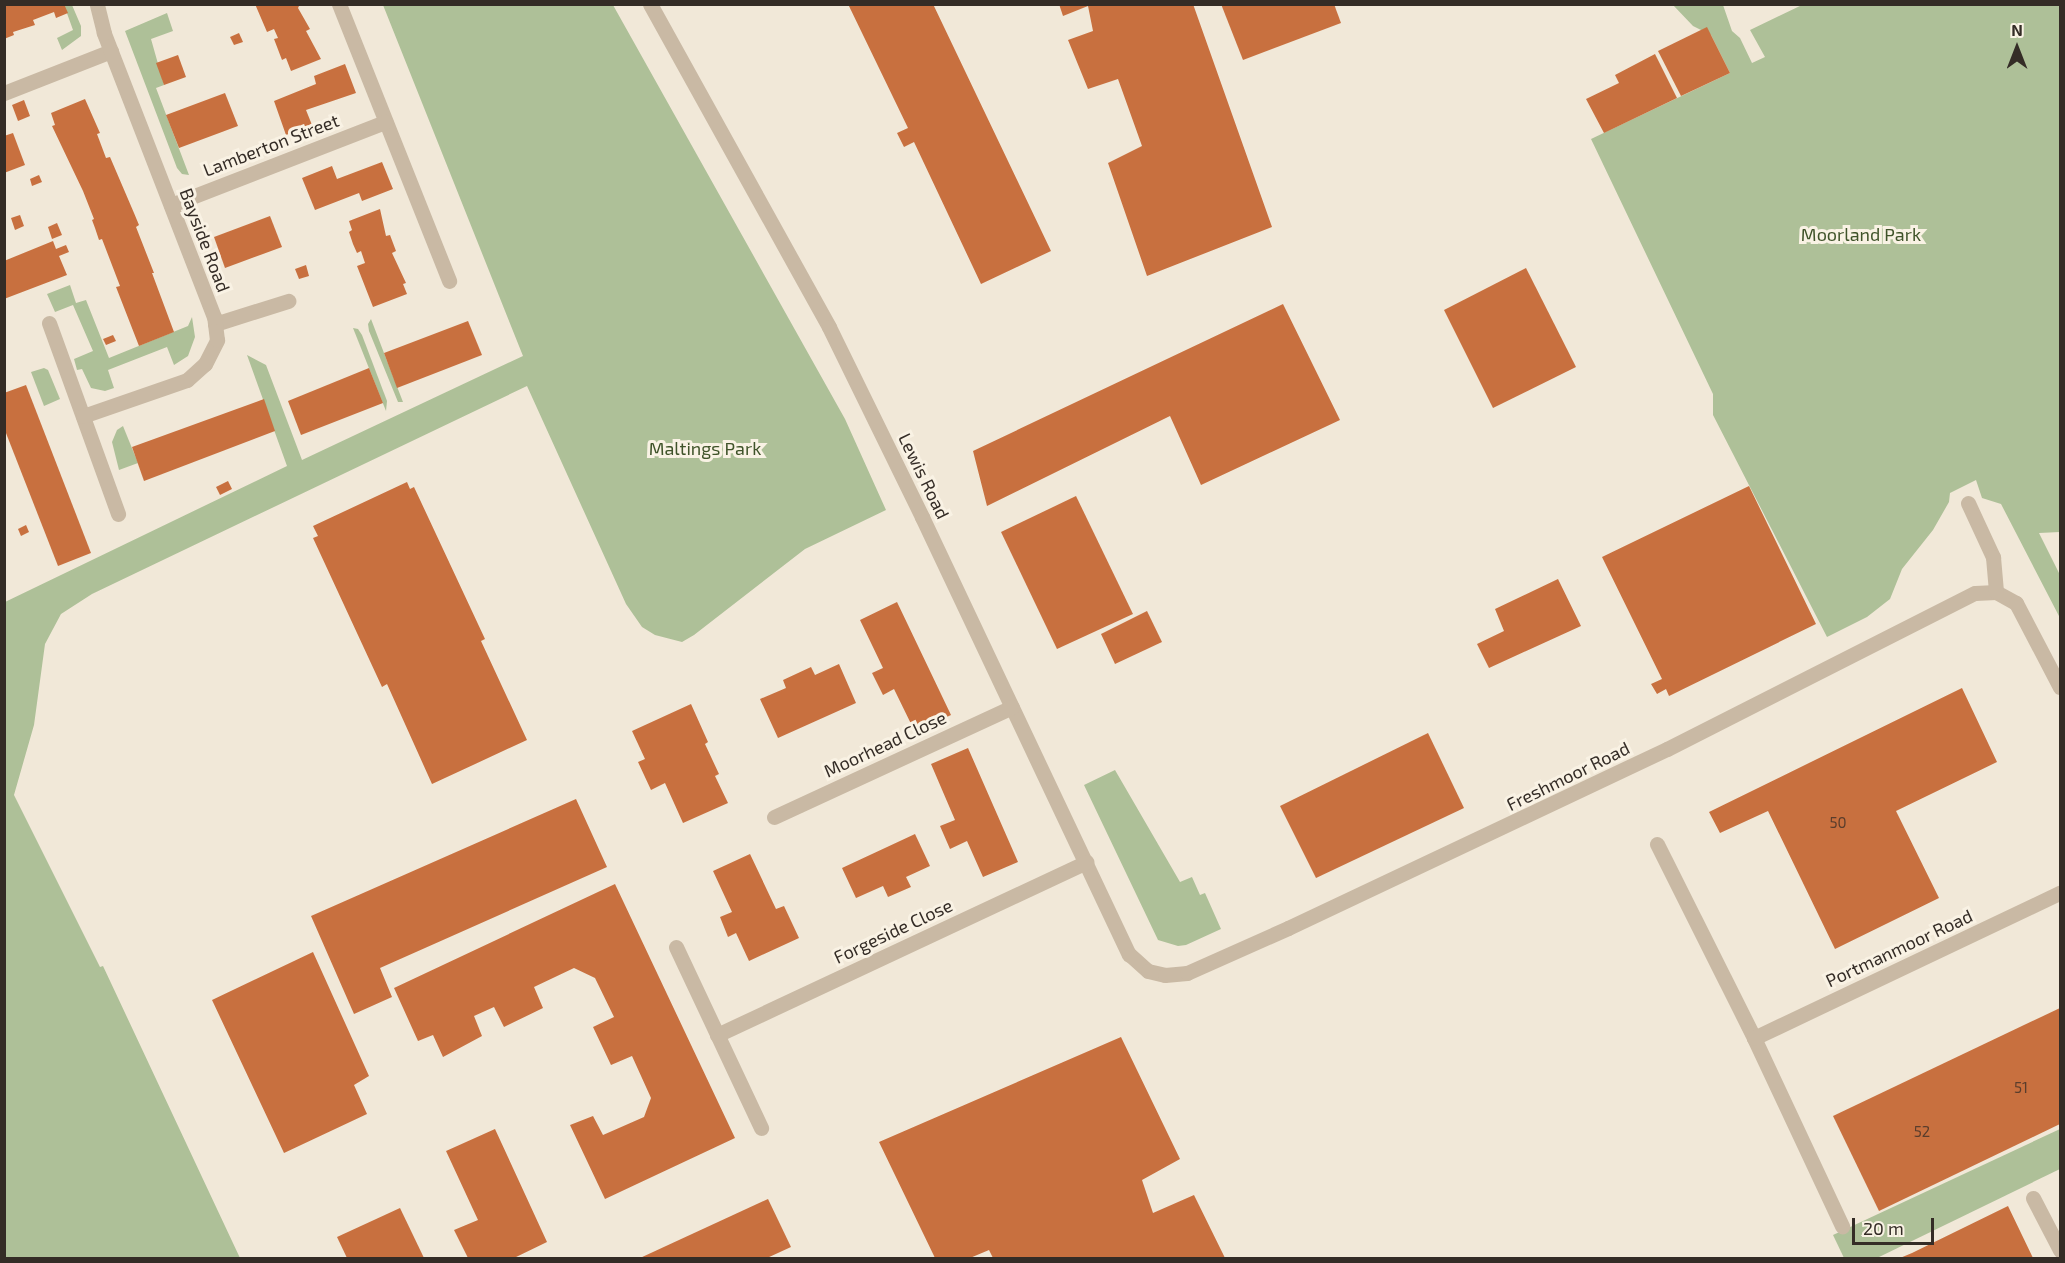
<!DOCTYPE html>
<style>
body{margin:0}
#map{position:relative;width:2065px;height:1263px;overflow:hidden;background:#f1e8d8;font-family:"Exo 2",sans-serif}
div>[style]{position:absolute}
[style*='--x']{left:calc(var(--x)*1px);top:calc(var(--y)*1px);width:calc(var(--w)*1px);rotate:calc(var(--a)*1deg)}
.green>*{inset:0;background:#aec098}
.building>*{inset:0;background:#c8703f}
.minor>*{height:15px;margin:-7.5px;padding:0 7.5px;transform-origin:7.5px;border-radius:7.5px;background:#c9b9a4}
span{translate:-50% -50%;white-space:nowrap;text-align:center;line-height:1.15;-webkit-text-stroke:6px #f9f2e4;paint-order:stroke}
.number-label{font-size:15px;color:#593d2c}
.number-label span{-webkit-text-stroke-width:0}
.street-label{font-size:18px;color:#342c26}
.park-label{font-size:18px;color:#3f5329}
.frame{position:absolute;inset:0;border:6px solid #342c26;pointer-events:none}
.north{position:absolute;left:1987px;top:18px;width:60px;height:60px;-webkit-text-stroke:4px #f9f2e4;paint-order:stroke;rotate:0deg;font-size:16px;font-weight:700;line-height:24px;text-align:center;color:#342c26}
.north::after{content:'';display:block;margin:auto;width:21px;height:27px;background:#342c26;clip-path:polygon(50% 0,100% 100%,50% 72%,0 100%)}
.scale{position:absolute;left:1852px;top:1218px;width:82px;height:27px;box-sizing:border-box;border:3px solid #342c26;border-top:0;padding-left:8px;font-size:18px;line-height:21px;white-space:nowrap;color:#342c26;-webkit-text-stroke:4px #f9f2e4;paint-order:stroke}
</style>
<div id="map">
<div class="green">
<div style="clip-path:polygon(64px 5px,72px 5px,81px 26px,81px 36px,62px 50px,57px 38px,73px 30px)"></div>
<div style="clip-path:polygon(383px 5px,613px 5px,845px 419px,886px 510px,805px 549px,694px 635px,682px 642px,655px 635px,642px 627px,626px 604px,527px 386px,92px 594px,61px 614px,45px 644px,34px 725px,14px 795px,100px 967px,103px 966px,240px 1258px,5px 1258px,5px 602px,287px 466px,247px 355px,266px 365px,302px 460px,523px 356px)"></div>
<div style="clip-path:polygon(1673px 5px,1723px 5px,1732px 31px,1740px 38px,1752px 63px,1765px 57px,1750px 30px,1802px 5px,2060px 5px,2060px 532px,2039px 533px,2060px 575px,2060px 618px,2001px 504px,1982px 498px,1976px 480px,1950px 493px,1949px 502px,1933px 530px,1902px 569px,1890px 599px,1867px 617px,1827px 637px,1713px 415px,1713px 394px,1591px 139px,1730px 73px,1711px 35px,1693px 26px)"></div>
<div style="clip-path:polygon(167px 13px,173px 31px,151px 39px,164px 85px,156px 88px,189px 175px,182px 174px,177px 168px,125px 31px)"></div>
<div style="clip-path:polygon(70px 285px,76px 303px,86px 300px,109px 358px,188px 326px,192px 317px,195px 337px,188px 356px,174px 365px,167px 347px,108px 370px,114px 388px,105px 391px,91px 388px,82px 369px,77px 370px,74px 359px,93px 351px,73px 305px,55px 312px,47px 294px)"></div>
<div style="clip-path:polygon(371px 319px,384px 353px,403px 402px,398px 402px,369px 331px,368px 324px)"></div>
<div style="clip-path:polygon(353px 328px,358px 329px,362px 335px,387px 401px,386px 411px)"></div>
<div style="clip-path:polygon(44px 368px,48px 370px,60px 399px,44px 406px,31px 372px)"></div>
<div style="clip-path:polygon(123px 426px,138px 463px,119px 470px,112px 442px,117px 430px)"></div>
<div style="clip-path:polygon(1115px 770px,1180px 882px,1192px 877px,1200px 895px,1205px 893px,1221px 929px,1186px 945px,1178px 946px,1158px 940px,1084px 785px)"></div>
<div style="clip-path:polygon(2060px 1129px,2060px 1169px,1877px 1258px,1844px 1258px,1833px 1235px)"></div>
</div>
<div class="building">
<div style="clip-path:polygon(4px 4px,64px 4px,68px 13px,56px 18px,54px 12px,33px 20px,35px 25px,13px 32px,14px 35px,4px 39px)"></div>
<div style="clip-path:polygon(255px 4px,300px 4px,298px 8px,310px 29px,306px 31px,321px 59px,291px 71px,286px 58px,282px 60px,274px 39px,278px 38px,274px 29px,267px 32px)"></div>
<div style="clip-path:polygon(848px 4px,933px 4px,1051px 251px,981px 284px,914px 142px,904px 147px,897px 133px,908px 128px)"></div>
<div style="clip-path:polygon(1059px 4px,1193px 4px,1272px 227px,1147px 276px,1108px 163px,1142px 146px,1118px 79px,1088px 89px,1068px 40px,1093px 31px,1088px 6px,1063px 16px)"></div>
<div style="clip-path:polygon(1221px 4px,1334px 4px,1341px 23px,1243px 60px)"></div>
<div style="clip-path:polygon(1707px 27px,1730px 73px,1681px 96px,1658px 51px)"></div>
<div style="clip-path:polygon(239px 33px,243px 42px,234px 45px,230px 37px)"></div>
<div style="clip-path:polygon(1655px 54px,1677px 98px,1604px 133px,1586px 99px,1619px 83px,1615px 75px)"></div>
<div style="clip-path:polygon(178px 55px,186px 77px,164px 85px,156px 63px)"></div>
<div style="clip-path:polygon(345px 64px,356px 93px,306px 110px,312px 125px,286px 135px,274px 101px,316px 84px,314px 76px)"></div>
<div style="clip-path:polygon(225px 93px,238px 126px,179px 148px,166px 115px)"></div>
<div style="clip-path:polygon(85px 99px,100px 133px,97px 134px,106px 158px,110px 157px,134px 213px,139px 225px,136px 227px,154px 273px,152px 273px,174px 332px,139px 346px,116px 287px,120px 286px,102px 239px,99px 240px,95px 228px,92px 220px,94px 219px,83px 191px,52px 126px,55px 125px,51px 113px)"></div>
<div style="clip-path:polygon(24px 100px,30px 116px,18px 121px,12px 105px)"></div>
<div style="clip-path:polygon(13px 133px,25px 165px,4px 173px,4px 136px)"></div>
<div style="clip-path:polygon(382px 162px,393px 189px,362px 201px,359px 193px,315px 210px,302px 178px,332px 166px,337px 179px)"></div>
<div style="clip-path:polygon(39px 175px,42px 182px,32px 186px,30px 179px)"></div>
<div style="clip-path:polygon(380px 209px,386px 236px,390px 235px,396px 251px,392px 253px,406px 283px,403px 284px,407px 294px,373px 307px,357px 266px,365px 263px,361px 251px,357px 253px,353px 244px,349px 232px,352px 230px,349px 221px)"></div>
<div style="clip-path:polygon(20px 215px,24px 226px,15px 230px,11px 218px)"></div>
<div style="clip-path:polygon(270px 216px,282px 247px,225px 268px,214px 237px)"></div>
<div style="clip-path:polygon(57px 223px,62px 235px,52px 239px,48px 227px)"></div>
<div style="clip-path:polygon(53px 241px,56px 249px,66px 245px,69px 252px,59px 256px,67px 275px,4px 299px,4px 261px)"></div>
<div style="clip-path:polygon(306px 265px,309px 276px,299px 279px,295px 269px)"></div>
<div style="clip-path:polygon(1526px 268px,1576px 367px,1493px 408px,1444px 310px)"></div>
<div style="clip-path:polygon(1283px 304px,1340px 420px,1201px 485px,1170px 416px,987px 506px,973px 451px)"></div>
<div style="clip-path:polygon(468px 321px,482px 355px,397px 388px,384px 353px)"></div>
<div style="clip-path:polygon(113px 335px,116px 341px,106px 345px,103px 339px)"></div>
<div style="clip-path:polygon(369px 368px,383px 403px,301px 435px,288px 401px)"></div>
<div style="clip-path:polygon(26px 385px,91px 553px,58px 566px,4px 428px,4px 393px)"></div>
<div style="clip-path:polygon(264px 399px,275px 431px,144px 481px,132px 447px)"></div>
<div style="clip-path:polygon(228px 481px,232px 489px,220px 495px,216px 487px)"></div>
<div style="clip-path:polygon(407px 482px,410px 489px,414px 487px,485px 639px,481px 641px,527px 740px,432px 784px,387px 684px,382px 687px,313px 538px,318px 536px,313px 526px)"></div>
<div style="clip-path:polygon(1749px 486px,1816px 624px,1669px 696px,1666px 689px,1657px 694px,1651px 684px,1662px 679px,1602px 557px)"></div>
<div style="clip-path:polygon(1076px 496px,1133px 614px,1057px 649px,1001px 532px)"></div>
<div style="clip-path:polygon(26px 525px,29px 532px,21px 536px,18px 529px)"></div>
<div style="clip-path:polygon(1558px 579px,1581px 626px,1489px 668px,1477px 644px,1504px 631px,1495px 609px)"></div>
<div style="clip-path:polygon(897px 602px,951px 715px,915px 732px,894px 689px,883px 695px,872px 673px,883px 668px,860px 620px)"></div>
<div style="clip-path:polygon(1147px 611px,1162px 642px,1115px 664px,1101px 634px)"></div>
<div style="clip-path:polygon(839px 664px,856px 703px,778px 738px,760px 699px,786px 688px,783px 680px,811px 667px,815px 675px)"></div>
<div style="clip-path:polygon(1962px 688px,1997px 762px,1896px 811px,1939px 898px,1835px 949px,1768px 811px,1720px 833px,1709px 812px)"></div>
<div style="clip-path:polygon(691px 704px,708px 742px,705px 744px,719px 774px,715px 776px,728px 803px,683px 823px,665px 783px,651px 790px,638px 762px,645px 759px,632px 731px)"></div>
<div style="clip-path:polygon(1428px 733px,1464px 808px,1316px 878px,1280px 806px)"></div>
<div style="clip-path:polygon(968px 748px,1018px 862px,983px 877px,967px 841px,950px 849px,940px 826px,955px 820px,931px 764px)"></div>
<div style="clip-path:polygon(576px 799px,607px 867px,380px 968px,392px 997px,354px 1014px,311px 916px)"></div>
<div style="clip-path:polygon(915px 834px,930px 866px,906px 877px,911px 887px,888px 897px,883px 886px,856px 898px,842px 868px)"></div>
<div style="clip-path:polygon(750px 854px,776px 909px,784px 906px,799px 938px,749px 961px,736px 933px,728px 937px,720px 917px,732px 912px,713px 871px)"></div>
<div style="clip-path:polygon(615px 884px,735px 1138px,605px 1199px,570px 1125px,593px 1116px,603px 1135px,644px 1117px,651px 1098px,632px 1056px,611px 1065px,593px 1027px,614px 1017px,595px 978px,574px 968px,534px 987px,543px 1008px,504px 1027px,494px 1007px,474px 1016px,482px 1036px,443px 1057px,433px 1035px,418px 1041px,394px 988px)"></div>
<div style="clip-path:polygon(313px 952px,369px 1076px,354px 1085px,367px 1114px,284px 1153px,212px 1000px)"></div>
<div style="clip-path:polygon(2060px 1008px,2060px 1124px,1879px 1211px,1833px 1116px)"></div>
<div style="clip-path:polygon(1121px 1037px,1180px 1159px,1142px 1180px,1153px 1213px,1194px 1195px,1225px 1258px,993px 1258px,989px 1250px,970px 1258px,935px 1258px,879px 1142px)"></div>
<div style="clip-path:polygon(495px 1129px,547px 1242px,514px 1258px,468px 1258px,454px 1230px,478px 1220px,446px 1151px)"></div>
<div style="clip-path:polygon(768px 1199px,791px 1247px,767px 1258px,640px 1258px)"></div>
<div style="clip-path:polygon(2008px 1206px,2033px 1258px,1900px 1258px,1912px 1253px)"></div>
<div style="clip-path:polygon(400px 1208px,424px 1258px,347px 1258px,337px 1237px)"></div>
</div>
<div class="minor">
<div style="--x:339;--y:4;--w:298;--a:68.3"></div>
<div style="--x:650;--y:4;--w:369;--a:61"></div>
<div style="--x:829;--y:327;--w:212;--a:63.9"></div>
<div style="--x:922;--y:517;--w:484;--a:64.7"></div>
<div style="--x:1129;--y:954;--w:25;--a:42"></div>
<div style="--x:1148;--y:971;--w:17;--a:13"></div>
<div style="--x:1165;--y:975;--w:22;--a:-5"></div>
<div style="--x:1187;--y:973;--w:111;--a:-24"></div>
<div style="--x:1288;--y:928;--w:419;--a:-25.3"></div>
<div style="--x:1667;--y:749;--w:345;--a:-26.9"></div>
<div style="--x:1975;--y:593;--w:21;--a:-3"></div>
<div style="--x:1996;--y:592;--w:23;--a:29"></div>
<div style="--x:2016;--y:603;--w:95;--a:62.4"></div>
<div style="--x:4;--y:93;--w:115;--a:-21.4"></div>
<div style="--x:171;--y:205;--w:230;--a:-21.2"></div>
<div style="--x:49;--y:323;--w:203;--a:70.1"></div>
<div style="--x:215;--y:324;--w:77;--a:-17.5"></div>
<div style="--x:83;--y:416;--w:110;--a:-19.1"></div>
<div style="--x:187;--y:380;--w:24;--a:-42"></div>
<div style="--x:205;--y:364;--w:27;--a:-63"></div>
<div style="--x:217;--y:340;--w:23;--a:-97"></div>
<div style="--x:214;--y:317;--w:305;--a:-111.2"></div>
<div style="--x:104;--y:33;--w:30;--a:-104"></div>
<div style="--x:1968;--y:503;--w:60;--a:65.2"></div>
<div style="--x:1993;--y:557;--w:35;--a:85"></div>
<div style="--x:774;--y:817;--w:262;--a:-24.8"></div>
<div style="--x:1657;--y:844;--w:217;--a:63.4"></div>
<div style="--x:1754;--y:1038;--w:208;--a:64.9"></div>
<div style="--x:676;--y:947;--w:200;--a:64.8"></div>
<div style="--x:717;--y:1035;--w:408;--a:-25.1"></div>
<div style="--x:1754;--y:1038;--w:339;--a:-25.4"></div>
<div style="--x:2033;--y:1198;--w:59;--a:62.6"></div>
</div>
<div class="number-label">
<span style="left:1838px;top:823px">50</span>
<span style="left:2021px;top:1088px">51</span>
<span style="left:1922px;top:1132px">52</span>
</div>
<div class="street-label">
<span style="left:271px;top:145px;rotate:-21deg">Lamberton Street</span>
<span style="left:205px;top:240px;rotate:69deg">Bayside Road</span>
<span style="left:924px;top:476px;rotate:64deg">Lewis Road</span>
<span style="left:885px;top:744px;rotate:-25deg">Moorhead Close</span>
<span style="left:1568px;top:776px;rotate:-26deg">Freshmoor Road</span>
<span style="left:893px;top:931px;rotate:-25deg">Forgeside Close</span>
<span style="left:1899px;top:948px;rotate:-25deg">Portmanmoor Road</span>
</div>
<div class="park-label">
<span style="left:1861px;top:234px">Moorland Park</span>
<span style="left:705px;top:448px">Maltings Park</span>
</div>
<div class="frame"></div>
<div class="north">N</div>
<div class="scale">20 m</div>
</div>
